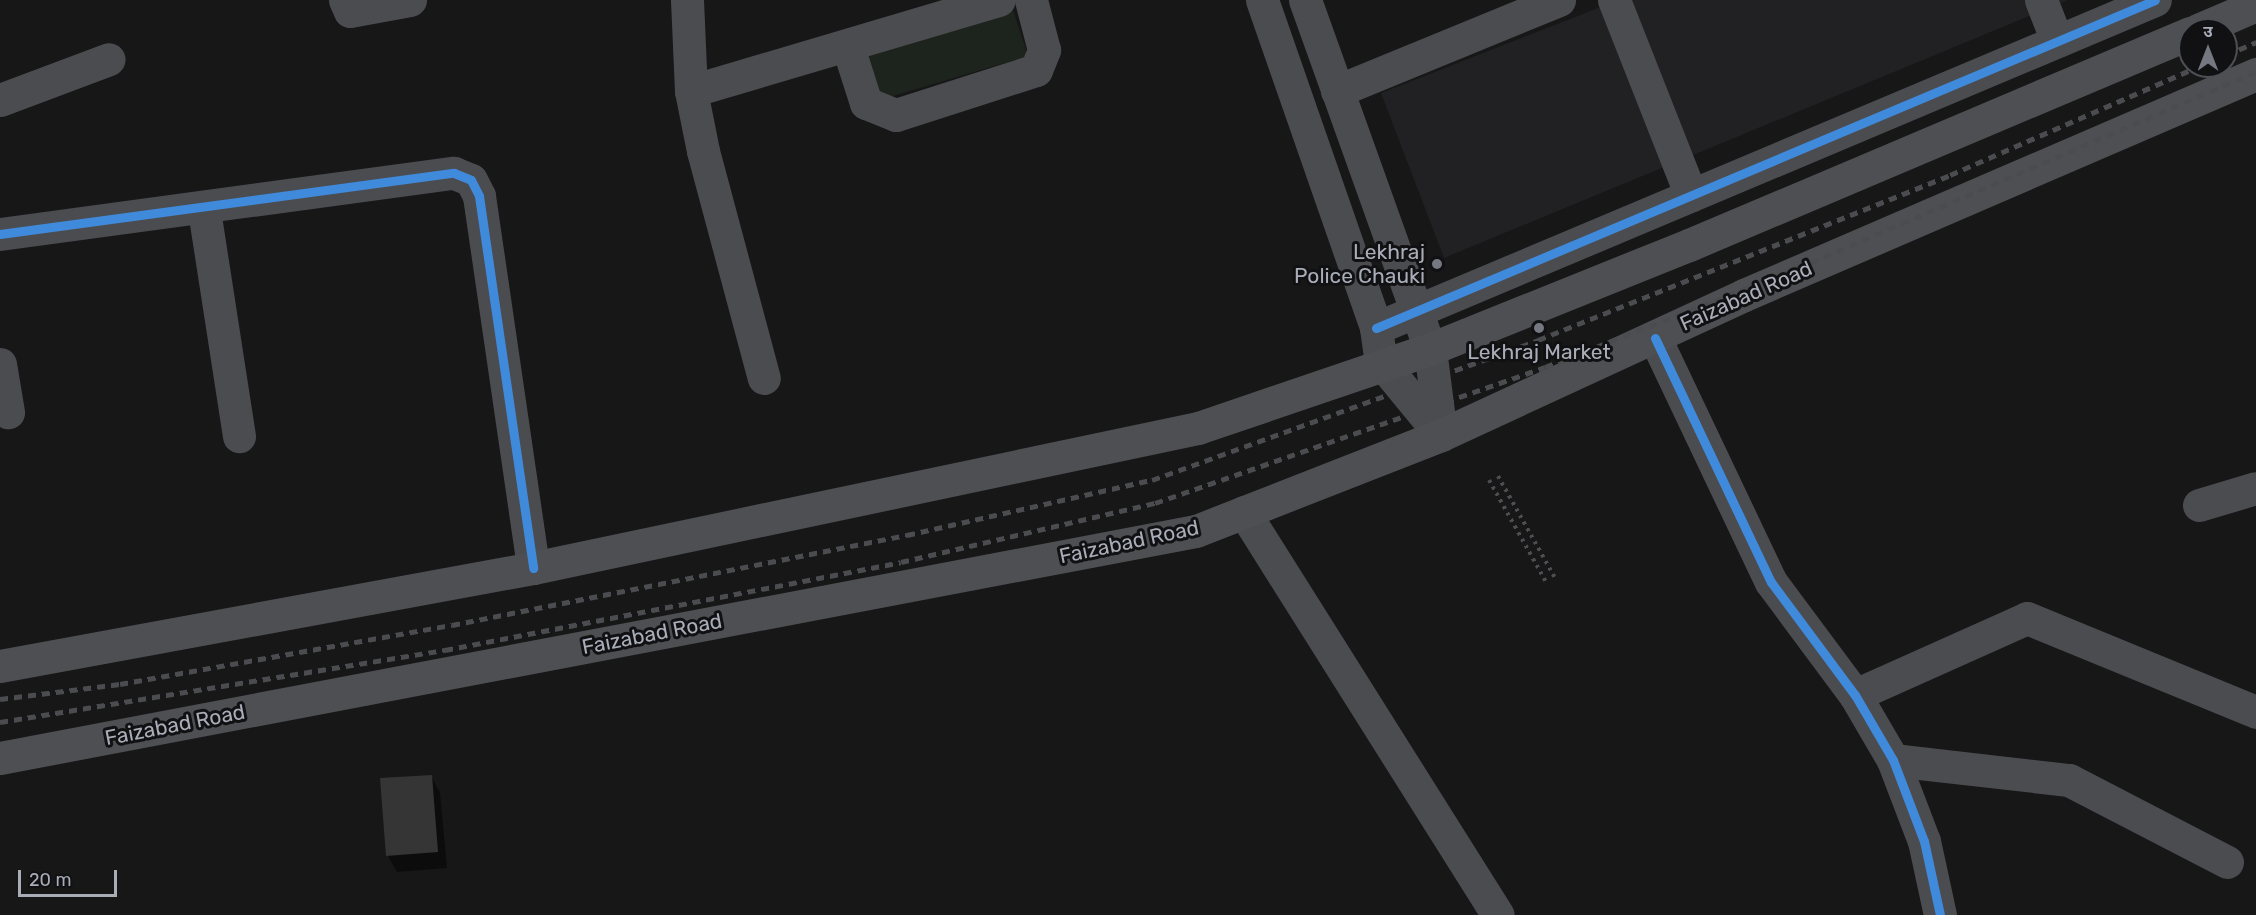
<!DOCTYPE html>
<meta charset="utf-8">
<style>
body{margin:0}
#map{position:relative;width:2256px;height:915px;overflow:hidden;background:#171717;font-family:Rubik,"Noto Sans Devanagari",sans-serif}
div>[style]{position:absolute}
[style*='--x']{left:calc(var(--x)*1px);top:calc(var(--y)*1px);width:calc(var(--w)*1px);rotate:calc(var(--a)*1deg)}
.built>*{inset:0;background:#212123}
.green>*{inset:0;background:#1d241e}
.shadow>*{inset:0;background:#0007}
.building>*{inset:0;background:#353536}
.path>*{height:4px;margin-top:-2px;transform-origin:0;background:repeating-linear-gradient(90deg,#4d4e52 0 3px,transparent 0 7.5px)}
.minor>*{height:33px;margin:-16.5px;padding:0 16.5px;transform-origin:16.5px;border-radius:16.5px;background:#4b4c50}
.major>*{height:33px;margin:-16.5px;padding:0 16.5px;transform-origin:16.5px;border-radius:16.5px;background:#4d4f52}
.rail>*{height:4.5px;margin-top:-2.25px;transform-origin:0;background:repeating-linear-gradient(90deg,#4b4c4f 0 8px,transparent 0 14px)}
.cycleway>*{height:9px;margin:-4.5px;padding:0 4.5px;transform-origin:4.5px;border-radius:4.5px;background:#408adc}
.dots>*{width:16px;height:16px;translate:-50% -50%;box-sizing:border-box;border:3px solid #111113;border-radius:50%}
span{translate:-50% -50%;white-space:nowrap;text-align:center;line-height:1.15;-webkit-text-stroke:6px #111113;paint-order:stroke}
.poi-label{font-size:21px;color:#a8adb8}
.right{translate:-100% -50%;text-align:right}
.street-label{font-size:21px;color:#a8adb8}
.north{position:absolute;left:2178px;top:18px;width:60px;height:60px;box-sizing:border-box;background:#111113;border:2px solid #4d4f55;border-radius:50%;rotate:0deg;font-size:16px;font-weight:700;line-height:24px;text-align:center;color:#a8adb8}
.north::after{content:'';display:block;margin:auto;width:21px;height:27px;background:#757880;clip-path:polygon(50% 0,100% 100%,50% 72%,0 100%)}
.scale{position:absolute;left:18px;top:870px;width:99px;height:27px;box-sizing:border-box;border:3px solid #a8adb8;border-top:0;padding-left:8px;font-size:18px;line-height:21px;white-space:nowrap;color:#a8adb8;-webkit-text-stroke:4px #111113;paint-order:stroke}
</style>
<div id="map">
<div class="built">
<div style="clip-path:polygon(1619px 0,2068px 0,1444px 258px,1381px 93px)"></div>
</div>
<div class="green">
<div style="clip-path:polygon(1012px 7px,1028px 56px,879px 100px,864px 51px)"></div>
</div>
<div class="shadow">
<div style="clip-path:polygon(431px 776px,440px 793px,447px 868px,397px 872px,388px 856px)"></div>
</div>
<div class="building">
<div style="clip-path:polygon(432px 775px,438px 852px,386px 856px,380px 778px)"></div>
</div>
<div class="path">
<div style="--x:1498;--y:476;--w:117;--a:60.8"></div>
<div style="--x:1489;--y:480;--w:117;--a:60.8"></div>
</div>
<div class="minor">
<div style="--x:345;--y:0;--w:12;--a:66"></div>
<div style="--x:350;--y:11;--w:61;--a:-10.4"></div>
<div style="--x:687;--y:0;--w:91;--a:87.5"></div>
<div style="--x:691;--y:91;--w:61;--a:78.7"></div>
<div style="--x:703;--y:151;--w:235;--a:75"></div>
<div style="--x:1262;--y:0;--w:347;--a:70.8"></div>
<div style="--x:1376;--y:328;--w:34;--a:82"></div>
<div style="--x:1381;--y:362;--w:94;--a:50.6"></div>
<div style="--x:1305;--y:0;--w:371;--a:70.3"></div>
<div style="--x:1430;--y:349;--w:87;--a:82.7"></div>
<div style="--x:1614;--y:0;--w:210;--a:68.5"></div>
<div style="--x:2041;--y:0;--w:44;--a:68.7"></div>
<div style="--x:848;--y:47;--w:59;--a:72.2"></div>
<div style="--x:866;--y:103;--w:32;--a:22"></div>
<div style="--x:896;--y:115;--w:147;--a:-17.8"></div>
<div style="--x:1036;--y:70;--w:22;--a:-68"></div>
<div style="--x:1044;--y:50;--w:52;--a:-104.6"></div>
<div style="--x:691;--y:91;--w:321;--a:-16.5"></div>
<div style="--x:1337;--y:91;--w:240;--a:-22.3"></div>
<div style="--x:0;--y:100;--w:116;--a:-20.6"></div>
<div style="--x:204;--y:210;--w:229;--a:81.2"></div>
<div style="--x:0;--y:234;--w:458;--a:-7.7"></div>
<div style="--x:454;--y:173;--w:18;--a:22"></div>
<div style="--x:471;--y:180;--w:18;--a:63"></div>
<div style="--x:479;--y:196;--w:376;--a:81.7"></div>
<div style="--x:1376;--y:328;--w:845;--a:-22.83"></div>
<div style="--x:1655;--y:338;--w:270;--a:64.6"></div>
<div style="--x:1771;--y:582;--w:141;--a:53.4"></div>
<div style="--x:1855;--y:695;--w:75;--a:59.7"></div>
<div style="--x:1893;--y:760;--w:87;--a:69.1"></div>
<div style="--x:1924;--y:841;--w:76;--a:77.8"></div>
<div style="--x:0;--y:364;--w:49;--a:80.5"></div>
<div style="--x:2199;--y:505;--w:59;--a:-16.6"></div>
<div style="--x:1244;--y:512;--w:476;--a:57.8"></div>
<div style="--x:1855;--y:695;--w:188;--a:-24.1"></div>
<div style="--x:2027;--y:618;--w:248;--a:22.3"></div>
<div style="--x:1893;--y:760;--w:177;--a:6.5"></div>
<div style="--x:2069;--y:780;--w:178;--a:27.4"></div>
</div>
<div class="major">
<div style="--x:2198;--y:30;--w:63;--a:-23.3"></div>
<div style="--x:0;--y:666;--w:542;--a:-10.42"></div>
<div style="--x:533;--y:568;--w:680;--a:-11.89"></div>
<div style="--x:1198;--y:428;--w:245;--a:-18.8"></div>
<div style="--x:1430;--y:349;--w:279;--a:-21.9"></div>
<div style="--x:1689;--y:245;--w:544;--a:-22.94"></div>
<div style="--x:0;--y:758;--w:1217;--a:-10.75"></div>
<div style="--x:1196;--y:531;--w:263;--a:-21.4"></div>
<div style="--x:1441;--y:435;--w:334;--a:-24.8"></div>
<div style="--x:1744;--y:295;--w:558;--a:-23.35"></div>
</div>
<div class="rail">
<div style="--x:2226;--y:55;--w:33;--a:-23"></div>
<div style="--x:0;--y:699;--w:121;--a:-7.1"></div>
<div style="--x:120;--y:684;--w:337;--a:-10.1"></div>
<div style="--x:452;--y:625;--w:464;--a:-11.2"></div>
<div style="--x:907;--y:535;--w:251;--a:-12.7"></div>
<div style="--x:1152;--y:480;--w:411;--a:-19.9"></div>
<div style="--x:1538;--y:340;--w:444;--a:-21.8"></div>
<div style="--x:1950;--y:175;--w:272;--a:-23.6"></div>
<div style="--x:0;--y:722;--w:451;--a:-9.2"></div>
<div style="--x:445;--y:650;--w:464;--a:-10.9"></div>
<div style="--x:901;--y:562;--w:261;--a:-13.1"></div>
<div style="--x:1155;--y:503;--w:413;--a:-19.2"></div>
<div style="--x:1545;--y:367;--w:272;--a:-21.4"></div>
<div style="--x:1798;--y:268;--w:498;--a:-23.2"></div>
</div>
<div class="cycleway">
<div style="--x:0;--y:234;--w:458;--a:-7.7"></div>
<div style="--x:454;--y:173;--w:18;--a:22"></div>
<div style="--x:471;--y:180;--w:18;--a:63"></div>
<div style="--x:479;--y:196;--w:376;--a:81.7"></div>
<div style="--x:1376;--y:328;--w:845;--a:-22.83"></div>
<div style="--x:1655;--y:338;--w:270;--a:64.6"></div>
<div style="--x:1771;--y:582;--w:141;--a:53.4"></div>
<div style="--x:1855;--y:695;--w:75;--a:59.7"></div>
<div style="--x:1893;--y:760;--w:87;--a:69.1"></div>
<div style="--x:1924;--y:841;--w:76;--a:77.8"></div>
</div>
<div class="dots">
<div style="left:1437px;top:264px;background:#757880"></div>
<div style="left:1539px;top:328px;background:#757880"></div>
</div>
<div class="poi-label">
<span class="right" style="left:1425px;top:264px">Lekhraj<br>Police Chauki</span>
<span style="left:1539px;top:352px">Lekhraj Market</span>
</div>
<div class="street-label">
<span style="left:1746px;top:296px;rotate:-24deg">Faizabad Road</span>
<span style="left:1129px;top:542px;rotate:-12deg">Faizabad Road</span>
<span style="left:652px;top:634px;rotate:-11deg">Faizabad Road</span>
<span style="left:175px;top:725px;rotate:-11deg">Faizabad Road</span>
</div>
<div class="north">उ</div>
<div class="scale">20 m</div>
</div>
